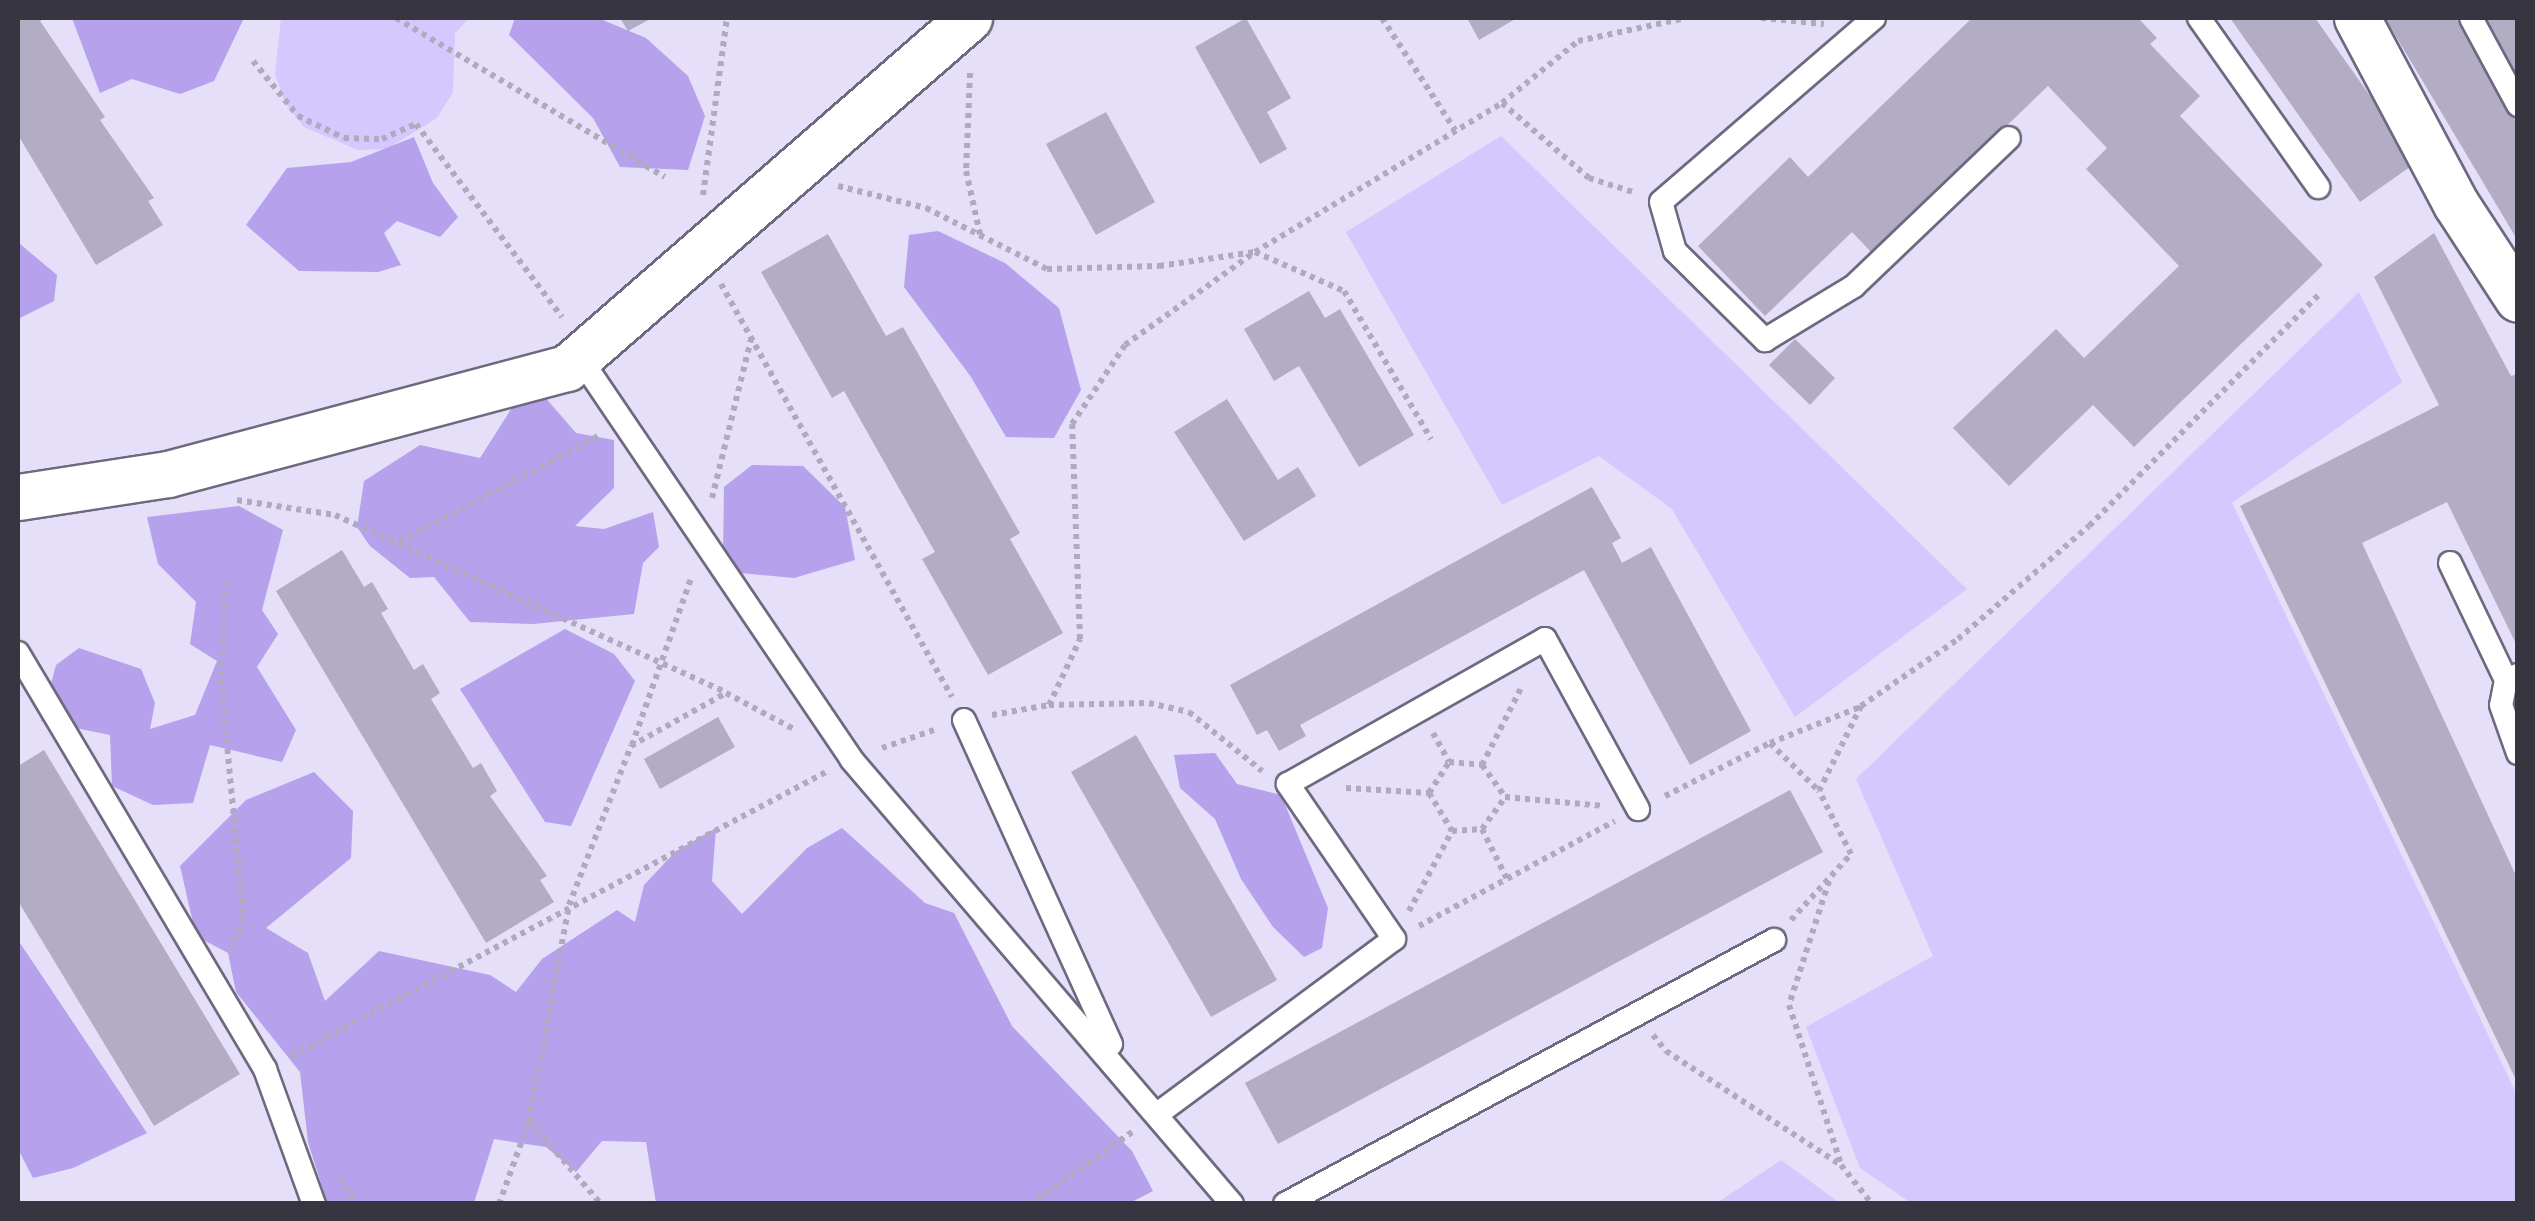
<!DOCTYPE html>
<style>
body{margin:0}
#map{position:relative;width:2535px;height:1221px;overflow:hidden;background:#e5dff9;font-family:"PT Sans Narrow",sans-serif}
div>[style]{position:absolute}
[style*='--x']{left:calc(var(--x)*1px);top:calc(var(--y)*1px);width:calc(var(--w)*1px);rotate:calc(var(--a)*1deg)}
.green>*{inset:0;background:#d5c8fe}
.forest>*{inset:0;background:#b5a1ec}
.building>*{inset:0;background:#b2acc5}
.path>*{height:6px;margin-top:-3px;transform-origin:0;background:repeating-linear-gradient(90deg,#afaabf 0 5px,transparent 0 10px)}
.roads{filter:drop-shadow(2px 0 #6e697f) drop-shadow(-2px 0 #6e697f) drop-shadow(0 2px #6e697f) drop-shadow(0 -2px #6e697f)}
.service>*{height:22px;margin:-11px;padding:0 11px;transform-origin:11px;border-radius:11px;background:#fff}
.minor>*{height:45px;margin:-22.5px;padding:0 22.5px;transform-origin:22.5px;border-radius:22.5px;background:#fff}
span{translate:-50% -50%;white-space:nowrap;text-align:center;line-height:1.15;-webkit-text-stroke:10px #e5dff9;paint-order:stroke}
.frame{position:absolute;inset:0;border:20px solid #37353f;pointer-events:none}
</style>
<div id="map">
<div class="green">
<div style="clip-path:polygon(281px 18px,469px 18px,455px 33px,453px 92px,437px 118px,387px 149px,358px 150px,304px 127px,285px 103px,275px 74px)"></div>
<div style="clip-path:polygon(1501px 136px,1967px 589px,1795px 717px,1672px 509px,1599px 456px,1502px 505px,1346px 232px)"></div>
<div style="clip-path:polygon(2359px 292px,2402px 382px,2232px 503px,2517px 1095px,2517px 1203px,1911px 1203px,1860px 1168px,1806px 1027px,1933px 956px,1856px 779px)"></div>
<div style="clip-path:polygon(1781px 1160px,1840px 1203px,1717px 1203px)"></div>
</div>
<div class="forest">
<div style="clip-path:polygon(72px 18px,244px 18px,214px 81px,180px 94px,132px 79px,100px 93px)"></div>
<div style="clip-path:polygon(515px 18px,598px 18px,646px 38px,688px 76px,705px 116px,688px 170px,620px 167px,593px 118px,509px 35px)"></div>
<div style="clip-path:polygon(414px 137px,433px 183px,458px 217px,440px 237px,397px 221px,384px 233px,401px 265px,378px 272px,299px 271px,246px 225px,287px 168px,351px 162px)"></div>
<div style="clip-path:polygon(18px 207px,20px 244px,57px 275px,54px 301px,18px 319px)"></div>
<div style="clip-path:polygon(938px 231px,1005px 263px,1059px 308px,1081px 390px,1054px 438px,1006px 437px,971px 377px,904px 287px,909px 235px)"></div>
<div style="clip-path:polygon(544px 396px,576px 433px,614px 440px,614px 488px,575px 526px,604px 529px,653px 512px,659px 547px,643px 563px,634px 614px,533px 624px,470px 622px,434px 577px,410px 578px,370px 546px,357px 527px,364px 481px,420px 445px,480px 458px,518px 398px)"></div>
<div style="clip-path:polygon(752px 465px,803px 466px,845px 507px,855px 560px,794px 578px,741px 573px,723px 556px,724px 487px)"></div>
<div style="clip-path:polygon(239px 506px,283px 530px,262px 610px,278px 634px,257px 667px,296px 730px,282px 762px,210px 745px,193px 803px,153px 805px,112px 786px,110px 735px,41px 721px,56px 665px,79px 648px,141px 669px,155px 703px,150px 729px,195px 715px,217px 661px,190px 644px,196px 602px,158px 564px,147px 517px)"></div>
<div style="clip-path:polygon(565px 629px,614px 654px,635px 681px,571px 826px,545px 822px,460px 689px)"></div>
<div style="clip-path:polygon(1215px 753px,1237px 784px,1281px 795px,1328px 908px,1322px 948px,1304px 957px,1273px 927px,1241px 879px,1215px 819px,1180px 788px,1174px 755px)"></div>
<div style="clip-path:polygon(314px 772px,353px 811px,351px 858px,266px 928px,308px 953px,325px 1001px,379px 951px,490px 975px,516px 992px,542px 959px,617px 910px,635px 922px,644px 885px,676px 851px,716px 828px,712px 881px,742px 914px,807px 848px,842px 828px,925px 903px,954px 913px,1012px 1026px,1132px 1151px,1153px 1191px,1128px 1204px,656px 1203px,646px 1142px,602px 1141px,576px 1172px,546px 1147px,494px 1139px,474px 1203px,327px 1203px,308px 1142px,300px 1072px,236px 992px,228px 953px,196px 936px,180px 866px,246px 800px)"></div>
<div style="clip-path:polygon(18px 940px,147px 1133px,73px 1168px,33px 1178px,18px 1149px)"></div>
</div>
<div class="building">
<div style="clip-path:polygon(18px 18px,47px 18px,40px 21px,105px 117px,100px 120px,154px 198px,148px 201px,163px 225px,96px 265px,18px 135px)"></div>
<div style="clip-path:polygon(620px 18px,652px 18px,628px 31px)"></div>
<div style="clip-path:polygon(1246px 18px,1291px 98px,1267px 112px,1287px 149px,1260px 164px,1195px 47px)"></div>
<div style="clip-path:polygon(1467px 18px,1517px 18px,1479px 40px)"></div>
<div style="clip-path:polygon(1972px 18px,2138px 18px,2157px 38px,2150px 44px,2200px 96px,2180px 116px,2323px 265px,2134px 447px,2093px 405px,2009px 486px,1953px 428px,2056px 329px,2084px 358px,2179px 266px,2086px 169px,2107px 148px,2048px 86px,1873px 254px,1852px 232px,1765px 316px,1698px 246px,1790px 157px,1808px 177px)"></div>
<div style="clip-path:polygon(2230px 18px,2315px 18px,2417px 162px,2360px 202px)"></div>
<div style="clip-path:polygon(2385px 18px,2456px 18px,2518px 120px,2518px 241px)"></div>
<div style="clip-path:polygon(2481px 18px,2518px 18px,2518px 77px)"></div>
<div style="clip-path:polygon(1106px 112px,1155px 202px,1096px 235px,1046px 144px)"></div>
<div style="clip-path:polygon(2434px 233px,2511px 376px,2518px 374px,2518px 648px,2447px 502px,2362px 543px,2518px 880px,2518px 1084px,2240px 506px,2439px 405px,2374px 277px)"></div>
<div style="clip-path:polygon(828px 234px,886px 336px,903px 327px,1020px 533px,1010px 539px,1063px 633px,988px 675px,922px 559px,935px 552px,844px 391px,832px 398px,761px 272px)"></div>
<div style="clip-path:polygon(1309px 291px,1325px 318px,1340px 309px,1414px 435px,1359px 467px,1299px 366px,1274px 381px,1244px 329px)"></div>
<div style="clip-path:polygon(1795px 339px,1835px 378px,1810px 405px,1769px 365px)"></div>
<div style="clip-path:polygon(1227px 399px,1278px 480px,1298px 467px,1316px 496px,1244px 541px,1174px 432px)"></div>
<div style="clip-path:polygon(1592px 487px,1621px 538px,1612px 543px,1622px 563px,1651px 547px,1751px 731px,1690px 765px,1584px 570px,1300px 725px,1306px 736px,1279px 751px,1267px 730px,1257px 735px,1230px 685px)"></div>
<div style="clip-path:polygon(342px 550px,364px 587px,372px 582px,388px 609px,381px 613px,414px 670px,423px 664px,440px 693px,431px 699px,473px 768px,481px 763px,497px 791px,490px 796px,547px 876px,540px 880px,554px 902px,486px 943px,276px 591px)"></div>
<div style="clip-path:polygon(718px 717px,735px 747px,660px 789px,644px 759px)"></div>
<div style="clip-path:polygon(1136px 735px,1277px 980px,1211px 1017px,1071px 772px)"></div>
<div style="clip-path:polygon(44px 750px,240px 1074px,154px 1126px,18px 901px,18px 766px)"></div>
<div style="clip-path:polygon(1790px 790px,1823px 852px,1278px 1144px,1245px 1083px)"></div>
</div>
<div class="path">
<div style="--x:396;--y:18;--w:312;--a:30.6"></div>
<div style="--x:1382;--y:18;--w:134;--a:56.9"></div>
<div style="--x:1761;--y:18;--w:63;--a:5.4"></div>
<div style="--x:253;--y:61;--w:71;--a:50.7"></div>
<div style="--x:298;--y:116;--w:51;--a:25.6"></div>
<div style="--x:344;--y:138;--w:38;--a:2"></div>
<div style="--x:382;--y:139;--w:37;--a:-24"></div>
<div style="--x:416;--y:124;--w:242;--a:52.9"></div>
<div style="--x:970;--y:73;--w:98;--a:92.3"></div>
<div style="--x:966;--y:171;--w:65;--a:77.5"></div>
<div style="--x:1502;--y:103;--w:98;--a:-39.2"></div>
<div style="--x:1578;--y:41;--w:110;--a:-12"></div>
<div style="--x:838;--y:186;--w:91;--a:14"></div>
<div style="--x:926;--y:208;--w:136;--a:26.8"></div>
<div style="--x:1047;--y:269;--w:112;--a:-1.5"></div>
<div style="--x:1159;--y:266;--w:97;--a:-8.3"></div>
<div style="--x:1255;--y:252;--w:288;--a:-31.1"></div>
<div style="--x:1502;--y:103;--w:115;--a:40.8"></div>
<div style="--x:1589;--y:178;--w:49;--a:17.7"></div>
<div style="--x:703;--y:195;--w:179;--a:-82.3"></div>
<div style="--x:721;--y:284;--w:473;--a:60.8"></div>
<div style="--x:712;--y:498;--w:168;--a:-76.2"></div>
<div style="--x:237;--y:500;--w:99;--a:8.7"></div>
<div style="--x:335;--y:515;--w:428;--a:24.4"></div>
<div style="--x:399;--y:542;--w:228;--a:-28"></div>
<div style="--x:226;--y:581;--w:98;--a:92.9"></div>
<div style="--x:221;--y:679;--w:240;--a:84.7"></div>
<div style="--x:243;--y:918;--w:35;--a:110"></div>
<div style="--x:1049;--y:705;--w:73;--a:-64.8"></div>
<div style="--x:1080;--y:639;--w:215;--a:-92.1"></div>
<div style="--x:1072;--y:424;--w:95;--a:-56.1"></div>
<div style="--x:1125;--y:345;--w:160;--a:-35.6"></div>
<div style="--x:1255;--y:252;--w:97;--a:23.7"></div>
<div style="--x:1344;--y:291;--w:172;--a:59.6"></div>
<div style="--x:992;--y:715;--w:58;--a:-10"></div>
<div style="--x:1049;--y:705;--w:100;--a:-1.1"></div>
<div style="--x:1149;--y:703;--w:41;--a:12.7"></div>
<div style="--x:1189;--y:712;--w:94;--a:38.9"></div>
<div style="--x:1433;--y:733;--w:33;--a:61"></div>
<div style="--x:1770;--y:743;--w:97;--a:-21.8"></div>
<div style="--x:632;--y:745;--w:177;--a:-70.5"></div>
<div style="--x:882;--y:748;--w:58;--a:-19.1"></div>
<div style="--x:1482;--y:765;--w:89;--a:-63.1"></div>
<div style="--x:1346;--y:788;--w:83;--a:3.4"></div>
<div style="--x:1429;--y:793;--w:37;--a:-57"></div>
<div style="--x:1449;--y:762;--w:33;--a:5"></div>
<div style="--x:1482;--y:765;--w:39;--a:54"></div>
<div style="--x:1505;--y:797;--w:100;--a:5.1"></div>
<div style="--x:1429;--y:793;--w:44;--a:58.8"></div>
<div style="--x:1452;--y:831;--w:30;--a:-4"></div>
<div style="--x:1482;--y:829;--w:39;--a:-54"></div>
<div style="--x:1665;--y:796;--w:118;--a:-26.8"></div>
<div style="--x:1770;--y:743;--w:69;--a:44.4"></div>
<div style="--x:1482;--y:829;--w:56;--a:63.4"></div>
<div style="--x:1829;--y:881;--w:130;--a:107.9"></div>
<div style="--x:1789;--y:1005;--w:167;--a:71.9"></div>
<div style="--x:1409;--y:911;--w:91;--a:-61.7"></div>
<div style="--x:1791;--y:920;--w:89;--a:-47.7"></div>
<div style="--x:1851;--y:854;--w:71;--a:-116.9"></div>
<div style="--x:1819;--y:791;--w:95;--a:-63.7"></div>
<div style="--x:1861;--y:706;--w:118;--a:-34.6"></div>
<div style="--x:1958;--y:639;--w:173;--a:-40.8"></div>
<div style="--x:2089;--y:526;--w:330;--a:-45.2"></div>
<div style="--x:1419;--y:926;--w:222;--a:-28.2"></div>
<div style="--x:1653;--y:1035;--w:21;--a:51"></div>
<div style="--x:1666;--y:1051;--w:209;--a:33.1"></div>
<div style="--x:1841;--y:1165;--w:50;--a:51.5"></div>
<div style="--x:291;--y:1056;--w:608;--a:-27.96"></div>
<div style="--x:530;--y:1122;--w:108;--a:49.1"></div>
<div style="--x:340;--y:1178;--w:31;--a:57"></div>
<div style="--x:499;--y:1204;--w:88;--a:-70.1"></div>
<div style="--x:529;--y:1121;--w:220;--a:-79.5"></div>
<div style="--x:569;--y:905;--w:171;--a:-68.7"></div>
<div style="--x:631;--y:746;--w:109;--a:-29.2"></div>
<div style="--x:726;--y:693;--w:77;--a:27.9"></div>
<div style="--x:1030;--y:1204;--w:125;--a:-35.2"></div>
</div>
<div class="roads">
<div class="service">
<div style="--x:1874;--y:18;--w:281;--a:139.2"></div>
<div style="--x:1661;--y:202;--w:51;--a:74.1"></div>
<div style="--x:1675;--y:251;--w:127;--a:44.7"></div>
<div style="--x:1765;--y:340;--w:104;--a:-31.2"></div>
<div style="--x:1854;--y:286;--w:214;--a:-43.7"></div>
<div style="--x:2199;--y:18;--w:207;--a:54.8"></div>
<div style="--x:2471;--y:18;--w:99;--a:61.6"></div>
<div style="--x:582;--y:361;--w:480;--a:55.9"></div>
<div style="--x:851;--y:759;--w:586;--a:49.43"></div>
<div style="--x:2450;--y:563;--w:130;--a:64.4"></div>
<div style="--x:18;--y:653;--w:484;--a:59.3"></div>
<div style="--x:265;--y:1069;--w:144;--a:70.1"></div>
<div style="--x:2518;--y:675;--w:13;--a:157"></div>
<div style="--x:2506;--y:680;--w:25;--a:101"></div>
<div style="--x:2501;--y:705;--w:51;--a:70.5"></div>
<div style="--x:964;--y:720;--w:356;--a:65.6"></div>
<div style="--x:1160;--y:1112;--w:291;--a:-36.5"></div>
<div style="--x:1394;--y:939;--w:188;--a:-124.4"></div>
<div style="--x:1288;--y:784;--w:295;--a:-29.4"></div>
<div style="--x:1545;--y:639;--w:194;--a:61.3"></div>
<div style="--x:1285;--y:1204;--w:556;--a:-28.36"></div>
</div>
<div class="minor">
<div style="--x:2357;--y:18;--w:211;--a:62"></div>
<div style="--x:2456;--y:204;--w:113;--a:56.9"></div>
<div style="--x:18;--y:497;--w:152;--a:-8.7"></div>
<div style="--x:168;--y:474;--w:413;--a:-14.9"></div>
<div style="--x:567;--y:368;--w:533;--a:-41.04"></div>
</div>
</div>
<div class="frame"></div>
</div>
